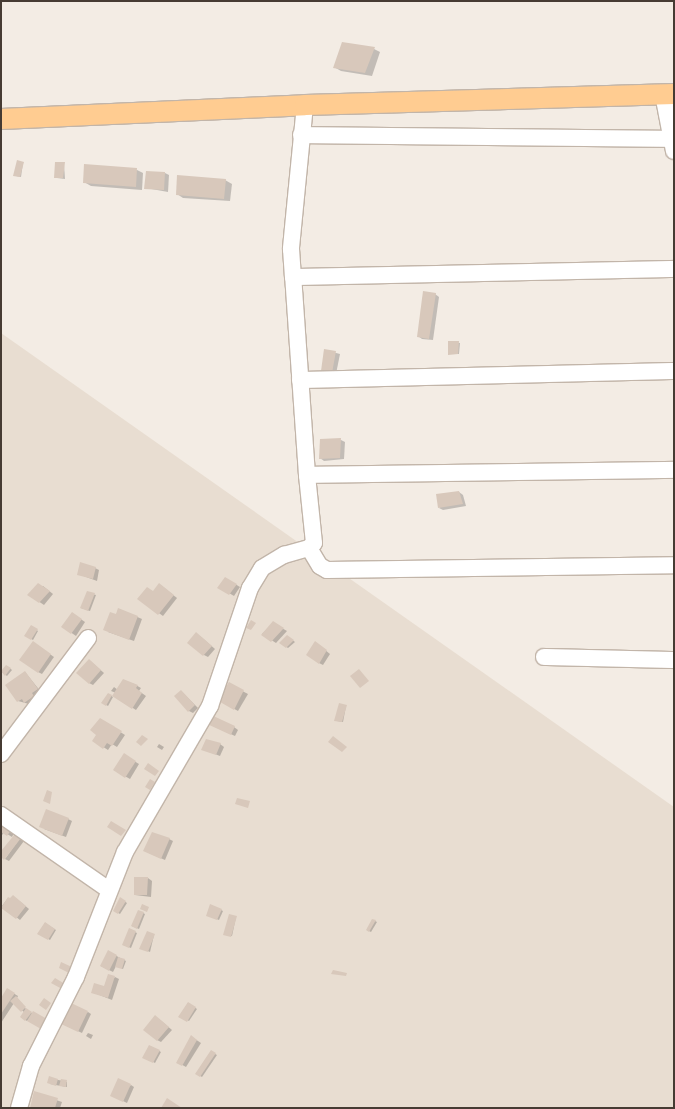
<!DOCTYPE html>
<style>
body{margin:0}
#map{position:relative;width:675px;height:1109px;overflow:hidden;background:#f3ece4;font-family:Inter,sans-serif}
div>[style]{position:absolute}
[style*='--x']{left:calc(var(--x)*1px);top:calc(var(--y)*1px);width:calc(var(--w)*1px);rotate:calc(var(--a)*1deg)}
.residential>*{inset:0;background:#e8ddd1}
.shadow>*{inset:0;background:#0003}
.building>*{inset:0;background:#d8c8bb}
.roads{filter:drop-shadow(1px 0 #c2b5a9) drop-shadow(-1px 0 #c2b5a9) drop-shadow(0 1px #c2b5a9) drop-shadow(0 -1px #c2b5a9)}
.minor>*{height:16px;margin:-8px;padding:0 8px;transform-origin:8px;border-radius:8px;background:#fff}
.major>*{height:20px;margin:-10px;padding:0 10px;transform-origin:10px;border-radius:10px;background:#ffcc91}
span{translate:-50% -50%;white-space:nowrap;text-align:center;line-height:1.15;-webkit-text-stroke:4px #fff;paint-order:stroke}
.frame{position:absolute;inset:0;border:2px solid #463b33;pointer-events:none}
</style>
<div id="map">
<div class="residential">
<div style="clip-path:polygon(1px 333px,674px 807px,674px 1108px,1px 1108px)"></div>
</div>
<div class="shadow">
<div style="clip-path:polygon(374px 49px,380px 52px,372px 76px,341px 71px,334px 67px)"></div>
<div style="clip-path:polygon(23px 163px,21px 177px,16px 176px)"></div>
<div style="clip-path:polygon(64px 164px,65px 179px,57px 178px)"></div>
<div style="clip-path:polygon(137px 170px,143px 173px,142px 190px,91px 186px,84px 182px)"></div>
<div style="clip-path:polygon(165px 173px,169px 175px,168px 192px,146px 188px)"></div>
<div style="clip-path:polygon(225px 180px,232px 184px,230px 201px,183px 198px,177px 194px)"></div>
<div style="clip-path:polygon(435px 294px,439px 297px,433px 340px,422px 339px,418px 336px)"></div>
<div style="clip-path:polygon(449px 342px,460px 343px,459px 354px,449px 354px)"></div>
<div style="clip-path:polygon(325px 350px,340px 354px,336px 374px,326px 372px)"></div>
<div style="clip-path:polygon(341px 440px,345px 442px,344px 459px,324px 461px,320px 458px,322px 441px)"></div>
<div style="clip-path:polygon(459px 492px,463px 495px,466px 506px,443px 510px,439px 508px)"></div>
<div style="clip-path:polygon(95px 568px,99px 570px,97px 581px,78px 574px)"></div>
<div style="clip-path:polygon(225px 578px,240px 587px,234px 596px,219px 587px)"></div>
<div style="clip-path:polygon(43px 586px,53px 594px,44px 605px,29px 595px)"></div>
<div style="clip-path:polygon(163px 587px,177px 598px,163px 616px,139px 599px)"></div>
<div style="clip-path:polygon(88px 593px,96px 595px,90px 611px,81px 608px)"></div>
<div style="clip-path:polygon(119px 609px,142px 619px,134px 641px,108px 632px)"></div>
<div style="clip-path:polygon(72px 613px,85px 622px,76px 636px,63px 627px)"></div>
<div style="clip-path:polygon(273px 623px,287px 631px,276px 643px,262px 634px)"></div>
<div style="clip-path:polygon(31px 626px,38px 631px,33px 640px,26px 636px)"></div>
<div style="clip-path:polygon(200px 636px,215px 649px,208px 657px,204px 655px)"></div>
<div style="clip-path:polygon(287px 636px,295px 642px,288px 648px,281px 643px)"></div>
<div style="clip-path:polygon(37px 645px,54px 657px,42px 674px,38px 672px)"></div>
<div style="clip-path:polygon(319px 645px,330px 654px,323px 665px,319px 663px)"></div>
<div style="clip-path:polygon(89px 660px,104px 673px,93px 685px,89px 683px)"></div>
<div style="clip-path:polygon(7px 666px,12px 670px,7px 676px,2px 672px)"></div>
<div style="clip-path:polygon(25px 672px,41px 692px,29px 704px,18px 701px)"></div>
<div style="clip-path:polygon(132px 683px,141px 688px,139px 691px,146px 696px,136px 710px,114px 696px,116px 693px,111px 691px,114px 687px,118px 690px)"></div>
<div style="clip-path:polygon(229px 684px,248px 694px,238px 711px,216px 699px)"></div>
<div style="clip-path:polygon(181px 691px,198px 708px,193px 713px,189px 711px)"></div>
<div style="clip-path:polygon(108px 694px,113px 697px,108px 706px,103px 703px)"></div>
<div style="clip-path:polygon(346px 706px,343px 722px,337px 721px)"></div>
<div style="clip-path:polygon(100px 719px,125px 735px,117px 747px,112px 744px,108px 750px,94px 741px,97px 734px)"></div>
<div style="clip-path:polygon(211px 725px,234px 727px,238px 730px,235px 736px)"></div>
<div style="clip-path:polygon(159px 744px,164px 747px,162px 750px,157px 747px)"></div>
<div style="clip-path:polygon(220px 744px,224px 747px,220px 756px,207px 751px)"></div>
<div style="clip-path:polygon(124px 755px,139px 764px,130px 779px,114px 770px)"></div>
<div style="clip-path:polygon(68px 819px,72px 821px,66px 837px,44px 829px)"></div>
<div style="clip-path:polygon(1px 826px,14px 833px,12px 837px,4px 832px,1px 837px)"></div>
<div style="clip-path:polygon(20px 838px,24px 841px,9px 861px,5px 859px)"></div>
<div style="clip-path:polygon(169px 839px,173px 841px,165px 860px,149px 853px)"></div>
<div style="clip-path:polygon(148px 878px,152px 881px,151px 897px,135px 895px)"></div>
<div style="clip-path:polygon(8px 898px,17px 899px,29px 909px,20px 920px,2px 906px)"></div>
<div style="clip-path:polygon(121px 899px,127px 903px,120px 914px,115px 911px)"></div>
<div style="clip-path:polygon(211px 905px,223px 911px,219px 920px,207px 915px)"></div>
<div style="clip-path:polygon(139px 911px,145px 914px,139px 929px,132px 926px)"></div>
<div style="clip-path:polygon(236px 917px,232px 936px,226px 935px)"></div>
<div style="clip-path:polygon(373px 920px,377px 922px,371px 932px,367px 930px)"></div>
<div style="clip-path:polygon(45px 923px,56px 930px,50px 940px,39px 933px)"></div>
<div style="clip-path:polygon(130px 930px,137px 933px,131px 948px,124px 945px)"></div>
<div style="clip-path:polygon(154px 935px,150px 952px,141px 948px)"></div>
<div style="clip-path:polygon(109px 952px,126px 961px,123px 969px,116px 966px,113px 972px,101px 966px)"></div>
<div style="clip-path:polygon(115px 977px,119px 979px,112px 1000px,92px 992px,105px 988px)"></div>
<div style="clip-path:polygon(8px 990px,18px 996px,17px 998px,26px 1009px,33px 1014px,27px 1021px,21px 1017px,25px 1013px,14px 1003px,1px 1023px,1px 1000px)"></div>
<div style="clip-path:polygon(188px 1003px,197px 1009px,189px 1021px,180px 1016px)"></div>
<div style="clip-path:polygon(88px 1012px,91px 1014px,82px 1033px,65px 1025px)"></div>
<div style="clip-path:polygon(159px 1019px,172px 1030px,161px 1042px,157px 1040px)"></div>
<div style="clip-path:polygon(88px 1033px,93px 1035px,91px 1039px,86px 1036px)"></div>
<div style="clip-path:polygon(192px 1037px,201px 1043px,186px 1067px,177px 1062px)"></div>
<div style="clip-path:polygon(150px 1046px,161px 1052px,155px 1063px,144px 1057px)"></div>
<div style="clip-path:polygon(211px 1052px,217px 1055px,202px 1077px,197px 1074px)"></div>
<div style="clip-path:polygon(50px 1078px,67px 1082px,67px 1087px,50px 1084px)"></div>
<div style="clip-path:polygon(131px 1085px,134px 1087px,127px 1103px,115px 1097px)"></div>
<div style="clip-path:polygon(35px 1093px,62px 1102px,60px 1108px,31px 1108px)"></div>
</div>
<div class="building">
<div style="clip-path:polygon(342px 42px,375px 47px,365px 73px,333px 68px)"></div>
<div style="clip-path:polygon(17px 160px,24px 162px,20px 177px,13px 176px)"></div>
<div style="clip-path:polygon(55px 162px,65px 162px,63px 178px,54px 178px)"></div>
<div style="clip-path:polygon(84px 164px,137px 168px,136px 187px,83px 183px)"></div>
<div style="clip-path:polygon(146px 171px,165px 172px,164px 190px,144px 189px)"></div>
<div style="clip-path:polygon(177px 175px,226px 179px,224px 199px,176px 195px)"></div>
<div style="clip-path:polygon(423px 291px,436px 293px,429px 339px,417px 337px)"></div>
<div style="clip-path:polygon(448px 341px,459px 341px,458px 354px,448px 355px)"></div>
<div style="clip-path:polygon(324px 349px,336px 351px,332px 373px,321px 371px)"></div>
<div style="clip-path:polygon(341px 438px,340px 458px,319px 459px,320px 439px)"></div>
<div style="clip-path:polygon(459px 491px,463px 504px,438px 508px,436px 494px)"></div>
<div style="clip-path:polygon(80px 562px,96px 567px,93px 579px,77px 575px)"></div>
<div style="clip-path:polygon(225px 577px,237px 584px,229px 595px,217px 588px)"></div>
<div style="clip-path:polygon(38px 583px,50px 591px,39px 603px,27px 595px)"></div>
<div style="clip-path:polygon(159px 583px,174px 595px,158px 615px,137px 599px,147px 587px,153px 591px)"></div>
<div style="clip-path:polygon(87px 591px,95px 593px,88px 611px,80px 608px)"></div>
<div style="clip-path:polygon(118px 608px,138px 616px,129px 640px,103px 630px,110px 612px,116px 614px)"></div>
<div style="clip-path:polygon(72px 612px,82px 619px,71px 634px,61px 627px)"></div>
<div style="clip-path:polygon(251px 620px,256px 623px,251px 630px,246px 628px)"></div>
<div style="clip-path:polygon(273px 621px,284px 628px,271px 642px,261px 635px)"></div>
<div style="clip-path:polygon(31px 625px,38px 629px,31px 640px,24px 636px)"></div>
<div style="clip-path:polygon(196px 632px,212px 646px,203px 656px,187px 643px)"></div>
<div style="clip-path:polygon(287px 635px,294px 640px,286px 648px,279px 643px)"></div>
<div style="clip-path:polygon(33px 641px,51px 654px,38px 673px,19px 660px)"></div>
<div style="clip-path:polygon(315px 641px,327px 650px,319px 664px,306px 655px)"></div>
<div style="clip-path:polygon(89px 659px,101px 670px,89px 684px,76px 673px)"></div>
<div style="clip-path:polygon(6px 665px,11px 668px,5px 676px,1px 671px)"></div>
<div style="clip-path:polygon(359px 669px,369px 681px,360px 688px,350px 676px)"></div>
<div style="clip-path:polygon(25px 671px,38px 689px,32px 693px,34px 696px,24px 703px,22px 699px,17px 702px,5px 685px)"></div>
<div style="clip-path:polygon(123px 679px,138px 685px,136px 688px,142px 693px,132px 709px,112px 696px)"></div>
<div style="clip-path:polygon(229px 682px,244px 690px,234px 710px,215px 699px,222px 686px,225px 688px)"></div>
<div style="clip-path:polygon(181px 690px,195px 705px,188px 712px,174px 696px)"></div>
<div style="clip-path:polygon(108px 693px,112px 695px,106px 706px,101px 703px)"></div>
<div style="clip-path:polygon(339px 703px,347px 705px,342px 722px,334px 721px)"></div>
<div style="clip-path:polygon(209px 714px,235px 726px,231px 735px,205px 723px)"></div>
<div style="clip-path:polygon(100px 718px,122px 731px,112px 746px,107px 743px,103px 749px,92px 741px,96px 735px,90px 730px)"></div>
<div style="clip-path:polygon(142px 735px,148px 739px,141px 746px,136px 742px)"></div>
<div style="clip-path:polygon(333px 736px,347px 747px,342px 752px,328px 742px)"></div>
<div style="clip-path:polygon(206px 739px,221px 743px,216px 755px,201px 750px)"></div>
<div style="clip-path:polygon(124px 753px,136px 761px,125px 778px,113px 770px)"></div>
<div style="clip-path:polygon(148px 763px,159px 771px,155px 776px,144px 769px)"></div>
<div style="clip-path:polygon(150px 779px,155px 782px,150px 790px,145px 787px)"></div>
<div style="clip-path:polygon(47px 790px,52px 792px,50px 804px,43px 801px)"></div>
<div style="clip-path:polygon(237px 798px,250px 801px,248px 808px,235px 804px)"></div>
<div style="clip-path:polygon(46px 809px,69px 818px,62px 836px,39px 827px)"></div>
<div style="clip-path:polygon(111px 821px,126px 830px,121px 836px,107px 827px)"></div>
<div style="clip-path:polygon(1px 824px,11px 830px,7px 836px,1px 832px)"></div>
<div style="clip-path:polygon(152px 832px,170px 838px,161px 859px,143px 851px)"></div>
<div style="clip-path:polygon(15px 834px,21px 838px,4px 860px,1px 857px,1px 851px)"></div>
<div style="clip-path:polygon(134px 877px,148px 877px,147px 895px,134px 895px)"></div>
<div style="clip-path:polygon(13px 895px,26px 906px,16px 919px,1px 908px,8px 897px,10px 898px)"></div>
<div style="clip-path:polygon(120px 897px,126px 901px,118px 914px,113px 911px)"></div>
<div style="clip-path:polygon(142px 904px,149px 907px,147px 912px,140px 909px)"></div>
<div style="clip-path:polygon(210px 904px,222px 909px,217px 920px,206px 916px)"></div>
<div style="clip-path:polygon(138px 910px,144px 912px,137px 929px,131px 926px)"></div>
<div style="clip-path:polygon(229px 914px,237px 916px,231px 937px,223px 935px)"></div>
<div style="clip-path:polygon(372px 919px,376px 920px,369px 932px,366px 930px)"></div>
<div style="clip-path:polygon(45px 922px,55px 929px,48px 940px,37px 934px)"></div>
<div style="clip-path:polygon(129px 928px,136px 931px,129px 948px,122px 945px)"></div>
<div style="clip-path:polygon(147px 931px,155px 934px,148px 952px,139px 949px)"></div>
<div style="clip-path:polygon(108px 950px,117px 955px,109px 971px,100px 966px)"></div>
<div style="clip-path:polygon(118px 957px,125px 959px,122px 969px,115px 967px)"></div>
<div style="clip-path:polygon(61px 962px,74px 968px,71px 974px,59px 968px)"></div>
<div style="clip-path:polygon(333px 970px,347px 973px,346px 976px,331px 974px)"></div>
<div style="clip-path:polygon(108px 974px,115px 976px,108px 998px,91px 993px,94px 983px,104px 986px)"></div>
<div style="clip-path:polygon(55px 978px,65px 984px,62px 989px,51px 983px)"></div>
<div style="clip-path:polygon(7px 988px,15px 993px,1px 1014px,1px 998px)"></div>
<div style="clip-path:polygon(16px 996px,26px 1007px,21px 1012px,10px 1001px)"></div>
<div style="clip-path:polygon(44px 998px,51px 1003px,46px 1010px,39px 1005px)"></div>
<div style="clip-path:polygon(69px 1002px,88px 1011px,78px 1032px,59px 1023px)"></div>
<div style="clip-path:polygon(188px 1002px,196px 1007px,187px 1022px,178px 1017px)"></div>
<div style="clip-path:polygon(26px 1008px,32px 1012px,25px 1021px,20px 1017px)"></div>
<div style="clip-path:polygon(33px 1011px,47px 1019px,41px 1029px,27px 1021px)"></div>
<div style="clip-path:polygon(155px 1015px,169px 1027px,157px 1041px,143px 1030px)"></div>
<div style="clip-path:polygon(191px 1035px,197px 1040px,182px 1066px,176px 1063px)"></div>
<div style="clip-path:polygon(149px 1045px,160px 1050px,153px 1063px,142px 1058px)"></div>
<div style="clip-path:polygon(211px 1050px,216px 1053px,200px 1077px,195px 1074px)"></div>
<div style="clip-path:polygon(49px 1076px,58px 1079px,56px 1086px,47px 1083px)"></div>
<div style="clip-path:polygon(118px 1078px,131px 1084px,123px 1102px,110px 1096px)"></div>
<div style="clip-path:polygon(61px 1079px,67px 1080px,66px 1087px,59px 1086px)"></div>
<div style="clip-path:polygon(34px 1091px,58px 1098px,55px 1108px,30px 1108px)"></div>
<div style="clip-path:polygon(167px 1098px,182px 1108px,161px 1108px)"></div>
</div>
<div class="roads">
<div class="minor">
<div style="--x:663;--y:94;--w:58;--a:79.1"></div>
<div style="--x:305;--y:105;--w:145;--a:95.6"></div>
<div style="--x:291;--y:249;--w:28;--a:86"></div>
<div style="--x:293;--y:277;--w:381;--a:-1.2"></div>
<div style="--x:301;--y:135;--w:373;--a:0.6"></div>
<div style="--x:300;--y:380;--w:374;--a:-1.4"></div>
<div style="--x:307;--y:475;--w:367;--a:-0.8"></div>
<div style="--x:309;--y:548;--w:21;--a:59"></div>
<div style="--x:320;--y:566;--w:8;--a:30"></div>
<div style="--x:327;--y:570;--w:347;--a:-0.8"></div>
<div style="--x:544;--y:657;--w:130;--a:1.3"></div>
<div style="--x:1;--y:754;--w:145;--a:-53.1"></div>
<div style="--x:1;--y:815;--w:131;--a:34.8"></div>
<div style="--x:19;--y:1108;--w:44;--a:-74.1"></div>
<div style="--x:31;--y:1066;--w:100;--a:-63.2"></div>
<div style="--x:76;--y:977;--w:134;--a:-68.6"></div>
<div style="--x:125;--y:852;--w:169;--a:-59.8"></div>
<div style="--x:210;--y:706;--w:125;--a:-71.3"></div>
<div style="--x:250;--y:588;--w:23;--a:-59"></div>
<div style="--x:262;--y:568;--w:26;--a:-31"></div>
<div style="--x:284;--y:555;--w:26;--a:-16"></div>
<div style="--x:309;--y:548;--w:7;--a:-45"></div>
<div style="--x:314;--y:543;--w:68;--a:-95.9"></div>
<div style="--x:307;--y:475;--w:198;--a:-94"></div>
</div>
<div class="major">
<div style="--x:1;--y:119;--w:304;--a:-2.6"></div>
<div style="--x:305;--y:105;--w:369;--a:-1.7"></div>
</div>
</div>
<div class="frame"></div>
</div>
